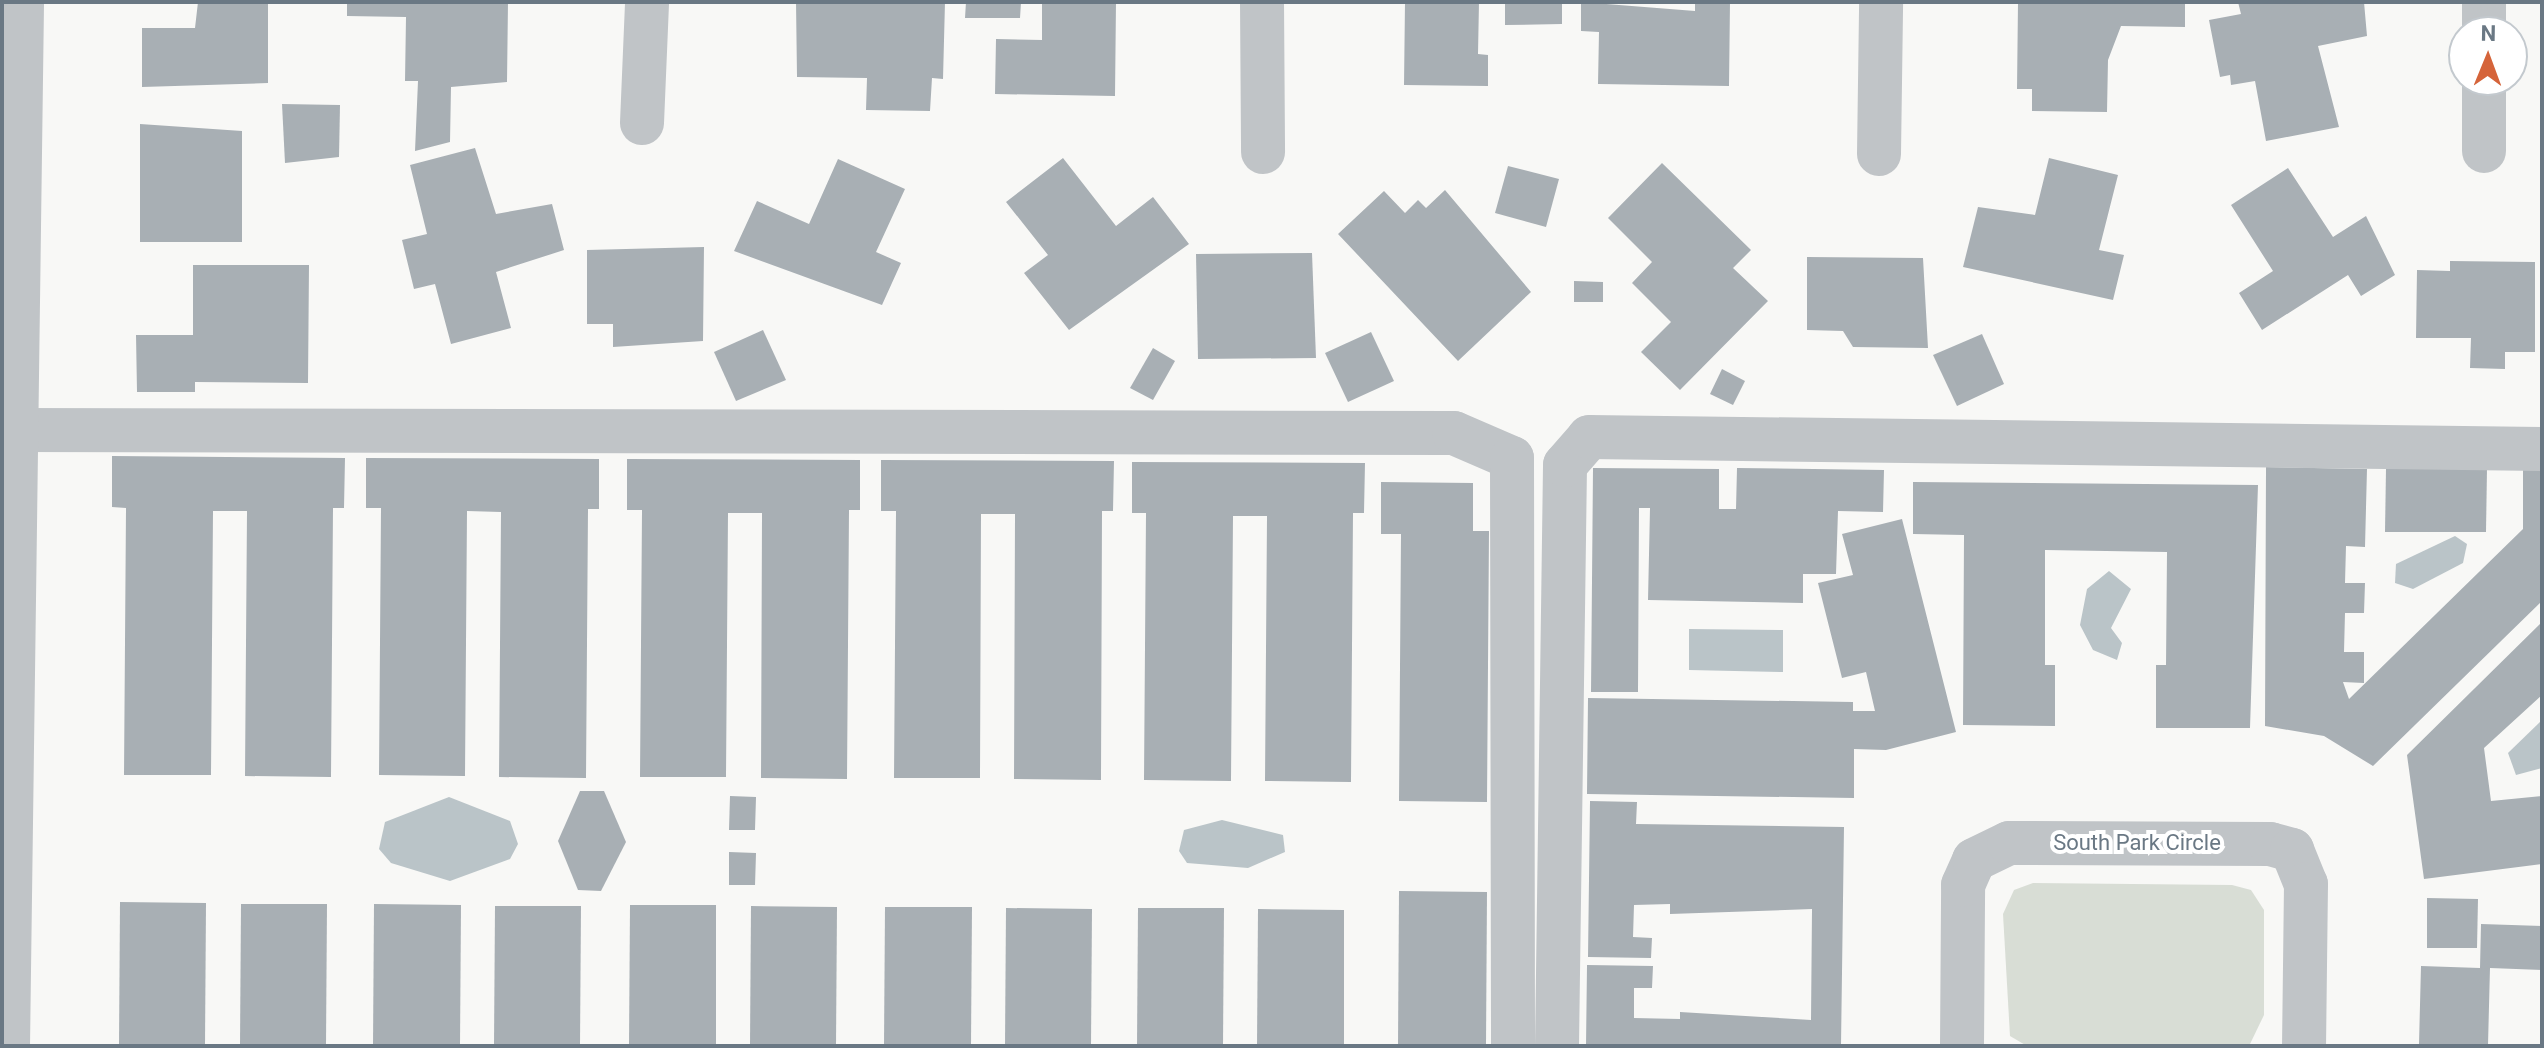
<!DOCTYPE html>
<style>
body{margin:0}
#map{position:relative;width:2544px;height:1048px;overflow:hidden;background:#f8f8f6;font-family:Roboto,sans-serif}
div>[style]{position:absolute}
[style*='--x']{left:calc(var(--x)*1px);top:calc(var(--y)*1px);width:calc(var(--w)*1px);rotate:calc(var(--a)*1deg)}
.green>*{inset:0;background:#d8ddd5}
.water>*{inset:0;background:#bac4c8}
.building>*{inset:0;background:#a8afb4}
.minor>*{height:44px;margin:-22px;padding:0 22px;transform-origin:22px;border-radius:22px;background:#c0c4c7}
span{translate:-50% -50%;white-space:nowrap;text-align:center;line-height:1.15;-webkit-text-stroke:8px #fff;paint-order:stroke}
.street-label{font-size:22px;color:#6a7884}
.frame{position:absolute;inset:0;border:4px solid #6a7884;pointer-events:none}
.north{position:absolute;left:2448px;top:16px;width:80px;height:80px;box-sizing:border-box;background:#fff;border:2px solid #c3c9ce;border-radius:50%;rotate:1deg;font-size:22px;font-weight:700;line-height:32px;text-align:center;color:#6a7884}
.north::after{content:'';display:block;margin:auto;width:28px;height:36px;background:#d5643a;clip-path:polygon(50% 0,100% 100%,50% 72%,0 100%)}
</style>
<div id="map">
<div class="green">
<div style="clip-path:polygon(2232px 885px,2251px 890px,2264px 910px,2264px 1015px,2250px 1044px,2027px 1046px,2010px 1036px,2003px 914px,2014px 890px,2033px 883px)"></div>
</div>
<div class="water">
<div style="clip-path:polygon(2455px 536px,2467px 544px,2463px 563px,2413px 589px,2395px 583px,2396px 564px)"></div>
<div style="clip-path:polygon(2109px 571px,2131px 589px,2111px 628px,2122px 643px,2117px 660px,2093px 650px,2080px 625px,2087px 589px)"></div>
<div style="clip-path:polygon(1689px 629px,1783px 630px,1783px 672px,1689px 670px)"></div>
<div style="clip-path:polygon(2542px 720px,2542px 768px,2516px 775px,2508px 753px)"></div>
<div style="clip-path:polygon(449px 797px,510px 821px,518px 844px,510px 859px,450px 881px,391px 863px,379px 849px,385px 822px)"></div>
<div style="clip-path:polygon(1222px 820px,1283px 835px,1285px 852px,1248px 868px,1187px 863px,1179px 851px,1184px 830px)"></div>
</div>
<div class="building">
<div style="clip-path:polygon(198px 2px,268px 2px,268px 83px,142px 87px,142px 28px,195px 28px)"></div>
<div style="clip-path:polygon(347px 2px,508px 2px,507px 82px,451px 87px,450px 142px,415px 151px,418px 81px,405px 81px,406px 17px,347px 16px)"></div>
<div style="clip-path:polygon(796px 2px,945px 2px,943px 79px,932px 78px,930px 111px,866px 110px,867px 78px,797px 77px)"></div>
<div style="clip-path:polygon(966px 2px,1021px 2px,1020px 18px,965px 18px)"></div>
<div style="clip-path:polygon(1042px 2px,1116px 2px,1115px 96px,995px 94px,996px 39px,1042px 40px)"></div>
<div style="clip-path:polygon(1405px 2px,1479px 2px,1478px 54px,1488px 55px,1488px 86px,1404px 85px)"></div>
<div style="clip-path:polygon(1505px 2px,1562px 2px,1562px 24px,1505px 25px)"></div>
<div style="clip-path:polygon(1581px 2px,1695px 11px,1695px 2px,1730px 2px,1729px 86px,1598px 84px,1599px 32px,1581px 31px)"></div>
<div style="clip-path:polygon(2018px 2px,2185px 2px,2185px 27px,2121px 26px,2108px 60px,2107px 112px,2032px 111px,2032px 89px,2017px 89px)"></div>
<div style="clip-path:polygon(2238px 2px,2364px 2px,2367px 36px,2318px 46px,2339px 127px,2266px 141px,2255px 81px,2231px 85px,2230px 75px,2220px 77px,2209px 20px,2241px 14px)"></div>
<div style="clip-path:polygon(282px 104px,340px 105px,339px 157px,285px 163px)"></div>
<div style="clip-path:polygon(140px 124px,242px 131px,242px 242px,140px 242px)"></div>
<div style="clip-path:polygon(475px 148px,496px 214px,552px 204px,564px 250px,496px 272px,511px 328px,451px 344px,435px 284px,414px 289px,402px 240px,427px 234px,410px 165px)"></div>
<div style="clip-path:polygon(1063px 158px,1116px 226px,1153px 197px,1189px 244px,1069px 330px,1024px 273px,1048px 255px,1006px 202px)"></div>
<div style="clip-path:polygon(2049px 158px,2118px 175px,2099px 250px,2124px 255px,2113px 300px,1963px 267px,1978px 207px,2035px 215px)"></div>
<div style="clip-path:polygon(838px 159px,905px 189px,876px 252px,901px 263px,882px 305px,734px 251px,757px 201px,809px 224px)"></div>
<div style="clip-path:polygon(1662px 163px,1751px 250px,1733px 268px,1768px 301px,1680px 390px,1641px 352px,1671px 322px,1632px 283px,1652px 262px,1608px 218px)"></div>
<div style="clip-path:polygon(1508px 166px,1559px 179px,1546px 227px,1495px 213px)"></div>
<div style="clip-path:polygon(2288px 168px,2333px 237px,2366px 216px,2395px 275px,2361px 296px,2348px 275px,2262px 330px,2239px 293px,2273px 271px,2231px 205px)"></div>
<div style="clip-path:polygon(1445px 190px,1531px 292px,1458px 361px,1338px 234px,1384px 191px,1405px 213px,1418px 200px,1426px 208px)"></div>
<div style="clip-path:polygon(704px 247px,703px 341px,613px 347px,613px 324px,587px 324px,587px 250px)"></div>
<div style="clip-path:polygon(1312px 253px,1316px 358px,1198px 359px,1196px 254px)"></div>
<div style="clip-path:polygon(1807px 257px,1923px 258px,1928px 348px,1853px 347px,1843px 331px,1807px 330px)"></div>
<div style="clip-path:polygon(2450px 261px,2535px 262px,2535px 352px,2505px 352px,2505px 369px,2470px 368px,2471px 338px,2416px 338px,2417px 270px,2450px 271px)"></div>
<div style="clip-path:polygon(193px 265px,309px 265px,308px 383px,195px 382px,195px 392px,137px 392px,136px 335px,193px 335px)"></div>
<div style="clip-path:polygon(1574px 281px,1603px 282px,1603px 302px,1574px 302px)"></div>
<div style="clip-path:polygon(763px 330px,786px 380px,736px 401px,714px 352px)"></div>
<div style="clip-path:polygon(1371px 332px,1394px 381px,1348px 402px,1325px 353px)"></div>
<div style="clip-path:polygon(1982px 334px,2004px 384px,1957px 406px,1933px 355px)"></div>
<div style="clip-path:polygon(1153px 348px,1175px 361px,1153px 400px,1130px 388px)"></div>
<div style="clip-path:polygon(1722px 369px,1745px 381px,1733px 405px,1710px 394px)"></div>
<div style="clip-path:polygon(112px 456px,345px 458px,344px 508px,333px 508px,331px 777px,245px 776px,247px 511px,213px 511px,211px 775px,124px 775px,126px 508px,112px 507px)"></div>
<div style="clip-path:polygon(366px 458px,599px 459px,599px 509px,588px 509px,586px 778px,499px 777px,501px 512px,467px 511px,465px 776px,379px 775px,381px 508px,366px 508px)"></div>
<div style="clip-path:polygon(627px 459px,860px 460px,860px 510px,849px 510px,847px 779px,761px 778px,762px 513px,728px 513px,726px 777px,640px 777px,642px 510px,627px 510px)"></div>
<div style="clip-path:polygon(881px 460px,1114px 461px,1113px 511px,1102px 511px,1101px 780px,1014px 779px,1015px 514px,981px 514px,980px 778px,894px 778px,896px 511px,881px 511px)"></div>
<div style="clip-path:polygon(1132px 462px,1365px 463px,1364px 513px,1353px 513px,1351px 782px,1265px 781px,1267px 516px,1233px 516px,1231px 781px,1144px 780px,1146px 513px,1132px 513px)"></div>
<div style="clip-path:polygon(2266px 467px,2367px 469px,2365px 547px,2346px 546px,2345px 583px,2365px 583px,2364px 613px,2345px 613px,2344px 652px,2364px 652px,2364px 683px,2343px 682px,2349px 699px,2523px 529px,2523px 468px,2542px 469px,2542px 601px,2373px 766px,2324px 736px,2265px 726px)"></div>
<div style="clip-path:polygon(1593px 468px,1719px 469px,1719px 509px,1736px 509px,1737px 468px,1884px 470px,1883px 512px,1838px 511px,1836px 574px,1803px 574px,1803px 603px,1648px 600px,1650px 508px,1639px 508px,1638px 692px,1591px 692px)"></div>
<div style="clip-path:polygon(2386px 469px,2487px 469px,2486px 532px,2385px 532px)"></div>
<div style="clip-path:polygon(1381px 482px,1473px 483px,1473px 531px,1489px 531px,1487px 802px,1399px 801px,1401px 534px,1381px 534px)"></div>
<div style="clip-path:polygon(1913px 482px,2258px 485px,2250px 728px,2156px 728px,2156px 665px,2166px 665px,2167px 552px,2045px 550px,2045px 665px,2055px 665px,2055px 726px,1963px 725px,1964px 535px,1913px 534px)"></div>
<div style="clip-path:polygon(1902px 519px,1956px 732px,1886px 750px,1854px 749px,1854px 798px,1587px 794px,1588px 698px,1853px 702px,1853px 711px,1875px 711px,1866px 672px,1842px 678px,1818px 583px,1853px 575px,1842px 534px)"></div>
<div style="clip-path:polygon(2542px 622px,2542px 695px,2484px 748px,2491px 801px,2542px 796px,2542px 864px,2424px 879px,2407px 755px)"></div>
<div style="clip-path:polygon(580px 791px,604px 791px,626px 842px,601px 891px,578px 890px,558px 841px)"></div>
<div style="clip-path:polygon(730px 796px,756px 797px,755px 830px,729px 830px)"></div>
<div style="clip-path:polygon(1590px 801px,1637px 802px,1636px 824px,1844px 827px,1841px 1046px,1586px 1046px,1587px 965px,1653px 966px,1652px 988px,1634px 988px,1634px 1018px,1680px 1019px,1680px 1012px,1811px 1020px,1812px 909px,1670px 914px,1670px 904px,1634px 905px,1633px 937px,1652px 938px,1651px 958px,1588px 957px)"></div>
<div style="clip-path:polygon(729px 852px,756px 853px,755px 885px,729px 885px)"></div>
<div style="clip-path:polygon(1399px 891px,1487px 892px,1486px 1046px,1398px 1046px)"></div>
<div style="clip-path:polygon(2427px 898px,2478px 899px,2477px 948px,2427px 948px)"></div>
<div style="clip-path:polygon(120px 902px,206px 903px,205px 1046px,119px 1046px)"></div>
<div style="clip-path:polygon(241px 904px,327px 904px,326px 1046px,240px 1046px)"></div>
<div style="clip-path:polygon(374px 904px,461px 905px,460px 1046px,373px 1046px)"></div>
<div style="clip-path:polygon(630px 905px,716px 905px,716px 1046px,629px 1046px)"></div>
<div style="clip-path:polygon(495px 906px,581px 906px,580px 1046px,494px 1046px)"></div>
<div style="clip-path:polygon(751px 906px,837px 907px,836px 1046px,750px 1046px)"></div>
<div style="clip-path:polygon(885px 907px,972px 907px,971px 1046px,884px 1046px)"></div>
<div style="clip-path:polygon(1006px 908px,1092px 909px,1091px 1046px,1005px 1046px)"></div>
<div style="clip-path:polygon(1138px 908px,1224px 908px,1223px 1046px,1137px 1046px)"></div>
<div style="clip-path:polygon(1258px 909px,1344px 910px,1344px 1046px,1257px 1046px)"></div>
<div style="clip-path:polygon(2481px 924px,2542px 926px,2542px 970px,2490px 968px,2488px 1045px,2419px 1044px,2421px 966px,2480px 968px)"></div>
</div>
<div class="minor">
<div style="--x:1262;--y:2;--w:150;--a:89.6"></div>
<div style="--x:2484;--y:32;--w:30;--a:-90"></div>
<div style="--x:642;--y:123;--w:121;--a:-87.6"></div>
<div style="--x:2484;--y:151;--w:71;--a:-90"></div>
<div style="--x:1879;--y:154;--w:152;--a:-89.2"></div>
<div style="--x:16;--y:430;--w:1438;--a:0.12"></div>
<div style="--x:1454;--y:433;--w:63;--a:23.3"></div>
<div style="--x:1512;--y:458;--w:588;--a:89.9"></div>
<div style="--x:8;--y:1046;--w:1044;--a:-89.23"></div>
<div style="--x:1557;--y:1046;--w:581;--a:-89.21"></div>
<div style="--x:1565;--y:465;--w:37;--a:-49"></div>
<div style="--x:1589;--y:437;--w:953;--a:0.72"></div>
<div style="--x:1962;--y:1046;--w:161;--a:-89.6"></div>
<div style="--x:1963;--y:885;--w:27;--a:-66"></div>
<div style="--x:1974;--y:860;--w:39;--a:-26"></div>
<div style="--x:2009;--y:843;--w:261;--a:0.2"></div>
<div style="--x:2270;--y:844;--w:23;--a:15"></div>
<div style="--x:2292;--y:850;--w:37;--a:68"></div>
<div style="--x:2306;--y:884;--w:162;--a:90.7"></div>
</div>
<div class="street-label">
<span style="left:2137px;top:843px">South Park Circle</span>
</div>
<div class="frame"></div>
<div class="north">N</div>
</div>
